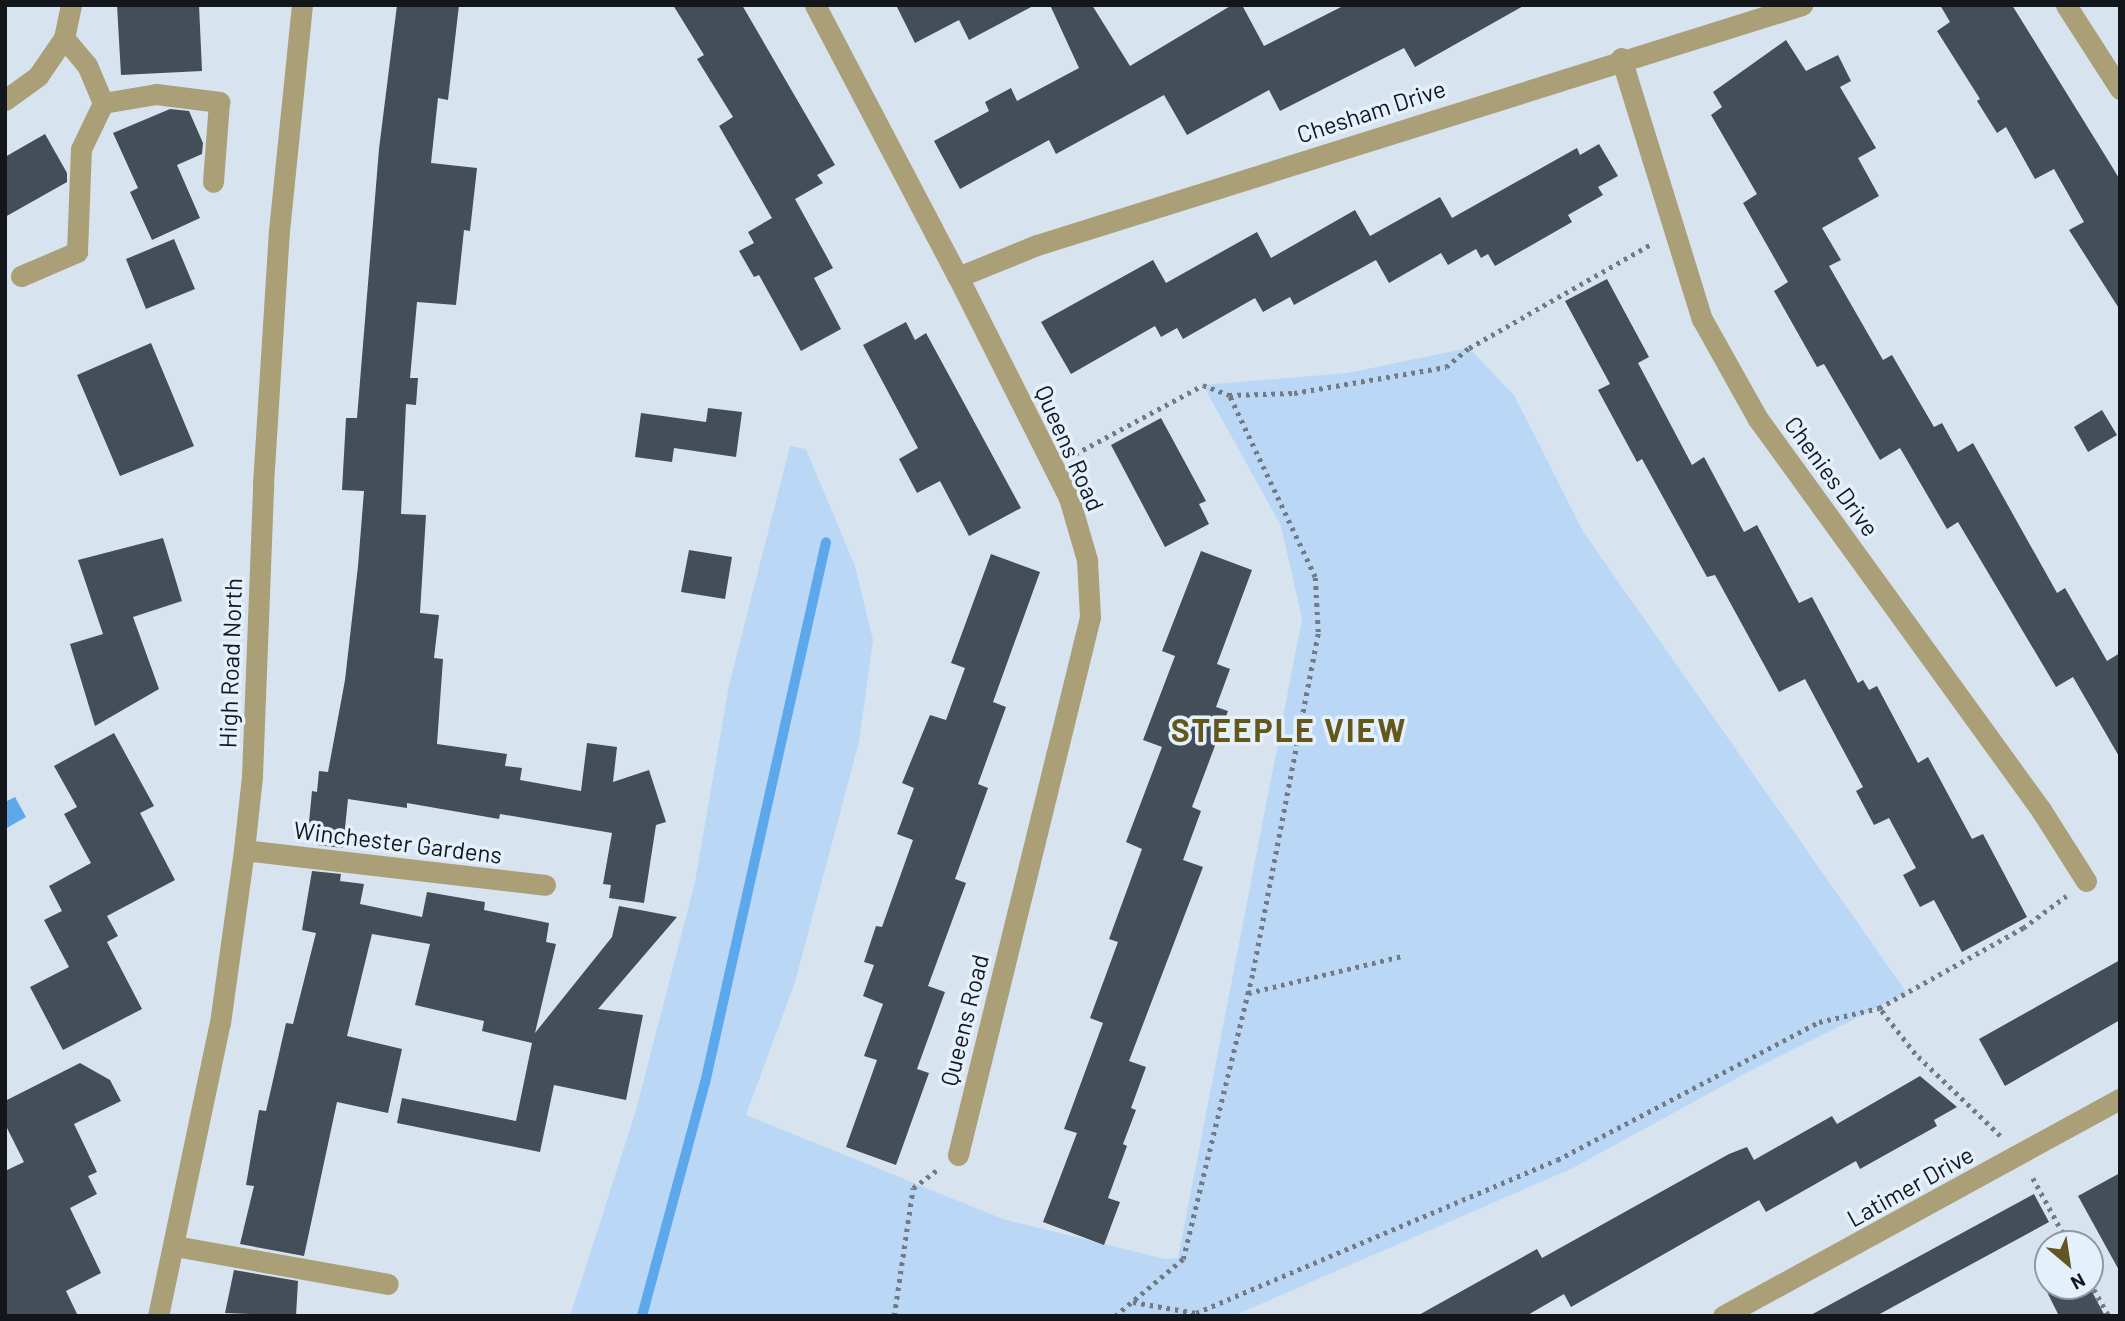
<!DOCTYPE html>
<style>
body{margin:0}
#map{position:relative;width:2125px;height:1321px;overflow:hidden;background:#d7e4f0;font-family:Barlow,sans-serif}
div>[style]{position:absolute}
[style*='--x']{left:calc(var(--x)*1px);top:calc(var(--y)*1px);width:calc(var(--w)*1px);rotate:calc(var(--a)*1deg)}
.green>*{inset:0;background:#bad8f6}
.water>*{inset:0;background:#5da7eb}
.stream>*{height:10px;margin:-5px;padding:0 5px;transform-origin:5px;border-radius:5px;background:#5da7eb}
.building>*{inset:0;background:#434e58}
.path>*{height:4.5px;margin-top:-2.25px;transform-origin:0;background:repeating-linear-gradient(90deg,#727a83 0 3.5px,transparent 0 8.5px)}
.minor>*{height:21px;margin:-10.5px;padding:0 10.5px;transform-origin:10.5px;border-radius:10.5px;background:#aa9f77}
span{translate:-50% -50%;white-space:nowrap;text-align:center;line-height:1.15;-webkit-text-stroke:7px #e4f1fd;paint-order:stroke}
.street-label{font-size:24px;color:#13171c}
.district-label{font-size:32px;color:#65561a;font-weight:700;letter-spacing:2px}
.frame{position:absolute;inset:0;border:7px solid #13171c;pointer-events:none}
.north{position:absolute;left:2034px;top:1230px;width:70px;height:70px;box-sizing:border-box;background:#e4f1fd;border:2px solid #909aa3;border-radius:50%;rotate:151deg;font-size:19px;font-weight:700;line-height:28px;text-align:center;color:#13171c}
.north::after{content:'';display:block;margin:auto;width:24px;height:32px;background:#635623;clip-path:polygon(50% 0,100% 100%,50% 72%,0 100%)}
</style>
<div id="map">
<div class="green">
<div style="clip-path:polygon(1469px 348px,1514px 395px,1584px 533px,1907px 993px,1748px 1072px,1573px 1168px,1233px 1316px,570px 1316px,636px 1110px,695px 882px,729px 685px,790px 446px,806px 449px,855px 566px,873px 640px,859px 742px,795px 982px,746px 1115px,1003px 1219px,1165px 1259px,1178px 1258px,1302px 619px,1281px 526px,1203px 385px,1347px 373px)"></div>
</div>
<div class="water">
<div style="clip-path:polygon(15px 797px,26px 817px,5px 829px,5px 802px)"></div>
</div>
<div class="stream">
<div style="--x:642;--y:1316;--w:241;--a:-74.9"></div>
<div style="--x:705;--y:1083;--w:554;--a:-77.39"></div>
</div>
<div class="building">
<div style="clip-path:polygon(117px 5px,199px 5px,202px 71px,121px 75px)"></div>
<div style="clip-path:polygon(397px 5px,459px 5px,448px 100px,438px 98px,431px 163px,477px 168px,470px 231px,464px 230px,456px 305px,417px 302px,410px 378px,418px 378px,416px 405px,406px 404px,401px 514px,426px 515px,420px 613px,439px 615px,434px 658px,443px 659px,437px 744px,507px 754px,505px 766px,522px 768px,520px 780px,581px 791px,587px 743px,617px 747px,613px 782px,649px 770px,666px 822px,656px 825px,644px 903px,609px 898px,611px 885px,603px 884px,612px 833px,500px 814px,499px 819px,407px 803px,407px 808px,348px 799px,343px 848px,317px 845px,319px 833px,308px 832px,312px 791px,317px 792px,319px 771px,328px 772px,345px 680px,358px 566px,364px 491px,342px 490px,346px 418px,357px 418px,379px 149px)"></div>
<div style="clip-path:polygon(673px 5px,742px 5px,835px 165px,817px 175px,823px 183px,795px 199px,833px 268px,814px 278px,841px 329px,801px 351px,759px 275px,754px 277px,739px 251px,754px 243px,748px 232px,772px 218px,719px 126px,733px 117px,697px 59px,704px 55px)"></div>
<div style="clip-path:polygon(896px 5px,1035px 5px,969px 40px,959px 20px,915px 43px)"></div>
<div style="clip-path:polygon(1050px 5px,1092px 5px,1130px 66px,1232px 5px,1242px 5px,1264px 46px,1345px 5px,1525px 5px,1415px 67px,1404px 48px,1280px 111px,1269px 90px,1187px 135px,1164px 95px,1056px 154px,1049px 140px,960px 189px,934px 141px,989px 111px,985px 102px,1011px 88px,1017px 101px,1079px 68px)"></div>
<div style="clip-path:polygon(1940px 5px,2012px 5px,2111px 165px,2120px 180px,2120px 310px,2069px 230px,2084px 222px,2054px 169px,2035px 179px,2006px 127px,1997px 133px,1977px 101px,1980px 99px,1937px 31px,1950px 22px)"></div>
<div style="clip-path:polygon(1786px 40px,1806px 71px,1838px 55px,1851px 81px,1840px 87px,1876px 148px,1858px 158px,1879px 196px,1822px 228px,1841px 260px,1829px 266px,1883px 360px,1892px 355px,1934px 427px,1942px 423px,1958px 452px,1973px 443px,2057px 593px,2065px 588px,2107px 661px,2120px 653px,2120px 758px,2073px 677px,2056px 687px,1958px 522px,1947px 529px,1900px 448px,1880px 460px,1824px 364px,1817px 367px,1774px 291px,1788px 282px,1743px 203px,1757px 194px,1711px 115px,1722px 107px,1713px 92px)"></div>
<div style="clip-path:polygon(170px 109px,189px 111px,203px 143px,202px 154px,177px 165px,200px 218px,152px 240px,130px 192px,138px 188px,113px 133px)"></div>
<div style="clip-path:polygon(45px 134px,67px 173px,67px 182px,5px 217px,5px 157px)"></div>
<div style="clip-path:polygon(1599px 144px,1618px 176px,1598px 187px,1603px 195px,1568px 215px,1572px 222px,1495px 266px,1488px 254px,1481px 258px,1476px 249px,1448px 265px,1441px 253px,1389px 283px,1376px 260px,1294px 305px,1290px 297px,1263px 312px,1255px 298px,1183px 339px,1177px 328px,1161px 337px,1155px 326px,1071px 374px,1041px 322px,1153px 260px,1166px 283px,1257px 232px,1271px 258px,1355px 210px,1370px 236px,1440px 197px,1452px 218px,1577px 148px,1580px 155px)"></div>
<div style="clip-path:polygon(174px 239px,195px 289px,146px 309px,126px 259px)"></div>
<div style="clip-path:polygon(1607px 279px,1649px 357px,1638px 363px,1692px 465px,1704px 457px,1744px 532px,1757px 525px,1799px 603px,1812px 597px,1858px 683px,1863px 680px,1869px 690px,1877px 686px,1918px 763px,1928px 757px,1972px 839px,1983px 834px,2027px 917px,1962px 952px,1934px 900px,1920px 907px,1903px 875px,1916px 868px,1889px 818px,1874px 825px,1856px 791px,1863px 787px,1805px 679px,1779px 692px,1715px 575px,1707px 577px,1642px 459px,1637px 462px,1598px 390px,1610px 384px,1565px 301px)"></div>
<div style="clip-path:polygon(906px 322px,915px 340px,926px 333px,1021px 508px,969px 536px,940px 481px,917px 493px,899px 459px,918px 448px,863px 345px)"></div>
<div style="clip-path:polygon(151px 343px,194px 446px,120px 476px,77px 375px)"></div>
<div style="clip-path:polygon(708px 408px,742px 412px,736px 457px,674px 448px,672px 462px,635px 457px,641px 413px,706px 422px)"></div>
<div style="clip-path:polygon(2102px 410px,2117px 435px,2088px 452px,2074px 427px)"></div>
<div style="clip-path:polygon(1161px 418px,1206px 501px,1199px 504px,1209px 524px,1165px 547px,1111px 445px)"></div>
<div style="clip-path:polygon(163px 538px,182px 601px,133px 617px,159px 689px,95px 726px,70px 644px,103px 634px,78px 560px)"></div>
<div style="clip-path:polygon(689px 550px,732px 557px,725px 599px,681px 592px)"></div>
<div style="clip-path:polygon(1201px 551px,1252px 570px,1217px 664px,1230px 669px,1216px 707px,1228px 711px,1192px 807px,1201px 811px,1183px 860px,1203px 867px,1129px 1061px,1146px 1067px,1131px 1108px,1136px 1110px,1123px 1144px,1127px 1146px,1108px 1198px,1120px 1202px,1104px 1245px,1043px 1222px,1077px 1133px,1064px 1129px,1103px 1023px,1090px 1018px,1118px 942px,1109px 939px,1142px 849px,1126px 842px,1162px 747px,1143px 740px,1175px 656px,1162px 651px)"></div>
<div style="clip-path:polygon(991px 554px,1040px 572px,993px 702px,1006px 707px,978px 784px,988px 788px,955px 879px,966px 883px,928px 986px,945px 992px,917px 1069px,929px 1073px,896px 1165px,846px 1147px,877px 1060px,864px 1056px,883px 1004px,863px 996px,874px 965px,864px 962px,876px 926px,882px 927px,913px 840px,897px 834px,914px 788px,902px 783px,930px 715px,946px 720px,965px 668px,951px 663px)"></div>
<div style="clip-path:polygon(114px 733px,154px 806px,140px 813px,175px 880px,107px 916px,118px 936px,107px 942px,142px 1009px,63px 1050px,30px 987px,69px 967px,44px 920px,62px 911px,49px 886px,91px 863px,64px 814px,77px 807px,54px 766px)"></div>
<div style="clip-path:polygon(312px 871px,341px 874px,340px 881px,364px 884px,360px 904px,422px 917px,427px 892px,485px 902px,484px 910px,549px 923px,546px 942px,556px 944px,535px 1033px,612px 937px,619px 906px,677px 917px,598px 1009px,643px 1015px,626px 1100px,554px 1085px,540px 1152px,397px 1123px,402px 1098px,516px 1121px,532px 1043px,482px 1031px,484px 1021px,415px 1005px,430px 944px,372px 934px,347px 1036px,402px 1049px,388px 1113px,337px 1102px,304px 1256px,240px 1244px,254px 1186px,246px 1185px,259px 1110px,266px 1111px,286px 1023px,293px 1024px,316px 933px,302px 930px)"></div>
<div style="clip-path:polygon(2120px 960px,2120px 1020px,2005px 1086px,1979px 1039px)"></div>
<div style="clip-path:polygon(80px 1063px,110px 1080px,121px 1101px,74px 1124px,97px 1172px,88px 1176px,97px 1194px,70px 1208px,101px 1273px,66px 1291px,78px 1316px,5px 1316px,5px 1171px,24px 1162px,5px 1124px,5px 1101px)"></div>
<div style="clip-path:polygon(1920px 1076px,1957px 1107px,1934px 1120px,1937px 1126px,1860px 1169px,1856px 1161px,1766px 1212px,1759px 1200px,1571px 1307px,1564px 1294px,1526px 1316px,1417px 1316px,1537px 1249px,1542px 1258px,1729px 1154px,1747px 1147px,1754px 1160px,1832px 1116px,1837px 1124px)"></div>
<div style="clip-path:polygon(2120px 1173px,2120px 1272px,2078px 1196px)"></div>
<div style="clip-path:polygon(2034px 1194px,2049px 1222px,1876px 1316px,1809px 1316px)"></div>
<div style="clip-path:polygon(234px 1270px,298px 1281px,296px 1316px,225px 1313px)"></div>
<div style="clip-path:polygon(2044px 1286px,2089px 1286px,2105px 1316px,2059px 1316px)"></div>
</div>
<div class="path">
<div style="--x:1075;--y:454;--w:145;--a:-28.3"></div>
<div style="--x:1203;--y:385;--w:28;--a:21"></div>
<div style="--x:1229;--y:395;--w:65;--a:-1.8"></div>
<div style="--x:1294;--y:393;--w:154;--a:-9.7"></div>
<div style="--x:1446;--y:367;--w:30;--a:-40"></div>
<div style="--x:1469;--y:348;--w:210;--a:-29.7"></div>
<div style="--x:1248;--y:993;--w:158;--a:-13.5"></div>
<div style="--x:2000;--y:1136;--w:118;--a:-136"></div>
<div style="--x:1915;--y:1054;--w:58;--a:-128"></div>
<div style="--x:1879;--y:1008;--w:165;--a:-29.1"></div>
<div style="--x:2023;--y:928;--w:54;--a:-36.7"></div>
<div style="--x:2033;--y:1178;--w:75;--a:61.4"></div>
<div style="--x:2090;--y:1282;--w:39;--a:61"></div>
<div style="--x:1133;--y:1302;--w:64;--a:9.9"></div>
<div style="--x:1196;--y:1313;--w:392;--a:-23"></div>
<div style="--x:1557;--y:1160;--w:296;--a:-27.8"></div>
<div style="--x:1819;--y:1022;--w:62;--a:-13.1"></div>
<div style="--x:894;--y:1316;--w:129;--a:-81.6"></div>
<div style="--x:913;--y:1188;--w:30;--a:-37"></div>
<div style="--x:1115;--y:1316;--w:89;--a:-40"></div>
<div style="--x:1183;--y:1259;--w:296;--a:-76.3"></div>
<div style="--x:1253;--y:971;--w:345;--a:-79.1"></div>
<div style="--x:1318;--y:632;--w:55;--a:-93.1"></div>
<div style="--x:1315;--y:577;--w:201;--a:-115.3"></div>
</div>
<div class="minor">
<div style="--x:815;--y:5;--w:307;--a:62.3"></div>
<div style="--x:958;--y:277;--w:247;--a:63.3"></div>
<div style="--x:1069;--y:498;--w:65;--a:73.8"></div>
<div style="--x:1087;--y:560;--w:57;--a:87"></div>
<div style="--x:1090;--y:617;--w:554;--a:103.79"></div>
<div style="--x:2066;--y:5;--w:100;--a:57.3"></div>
<div style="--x:64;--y:38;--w:35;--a:50"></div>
<div style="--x:87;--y:65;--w:41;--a:67.2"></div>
<div style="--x:103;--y:103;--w:54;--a:-9.6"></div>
<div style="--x:156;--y:94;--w:64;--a:7.2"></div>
<div style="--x:219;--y:102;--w:80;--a:94.3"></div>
<div style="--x:1621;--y:58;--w:273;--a:72.8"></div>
<div style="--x:1702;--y:319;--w:115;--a:60.8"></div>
<div style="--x:1758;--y:419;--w:483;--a:54.1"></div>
<div style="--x:2041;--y:810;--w:84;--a:57.6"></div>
<div style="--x:5;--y:100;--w:41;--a:-36"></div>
<div style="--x:38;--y:76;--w:46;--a:-55.6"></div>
<div style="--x:64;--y:38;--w:34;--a:-78"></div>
<div style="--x:21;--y:276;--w:61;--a:-23.2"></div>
<div style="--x:77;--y:252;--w:103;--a:-87.8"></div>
<div style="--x:81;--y:149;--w:51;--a:-64.4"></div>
<div style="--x:958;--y:277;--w:85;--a:-22.1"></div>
<div style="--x:1037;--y:245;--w:802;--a:-17.42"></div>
<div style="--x:244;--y:850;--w:303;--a:6.6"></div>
<div style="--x:175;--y:1246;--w:216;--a:10.1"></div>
<div style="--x:158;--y:1316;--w:299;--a:-78.1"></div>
<div style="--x:220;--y:1023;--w:175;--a:-82.1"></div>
<div style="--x:244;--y:850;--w:74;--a:-83.8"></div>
<div style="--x:252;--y:776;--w:292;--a:-87.8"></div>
<div style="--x:263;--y:484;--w:254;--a:-86.4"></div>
<div style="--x:279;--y:231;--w:227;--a:-84.2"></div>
<div style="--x:1723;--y:1316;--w:452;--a:-28.7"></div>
</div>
<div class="street-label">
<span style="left:1371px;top:111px;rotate:-18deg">Chesham Drive</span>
<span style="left:1070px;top:448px;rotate:66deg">Queens Road</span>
<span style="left:1832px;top:476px;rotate:54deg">Chenies Drive</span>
<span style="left:230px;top:663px;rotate:-88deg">High Road North</span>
<span style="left:398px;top:842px;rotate:7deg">Winchester Gardens</span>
<span style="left:964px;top:1020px;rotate:-76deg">Queens Road</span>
<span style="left:1910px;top:1186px;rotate:-29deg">Latimer Drive</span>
</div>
<div class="district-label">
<span style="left:1289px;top:729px">STEEPLE VIEW</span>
</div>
<div class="frame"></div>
<div class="north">N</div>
</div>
